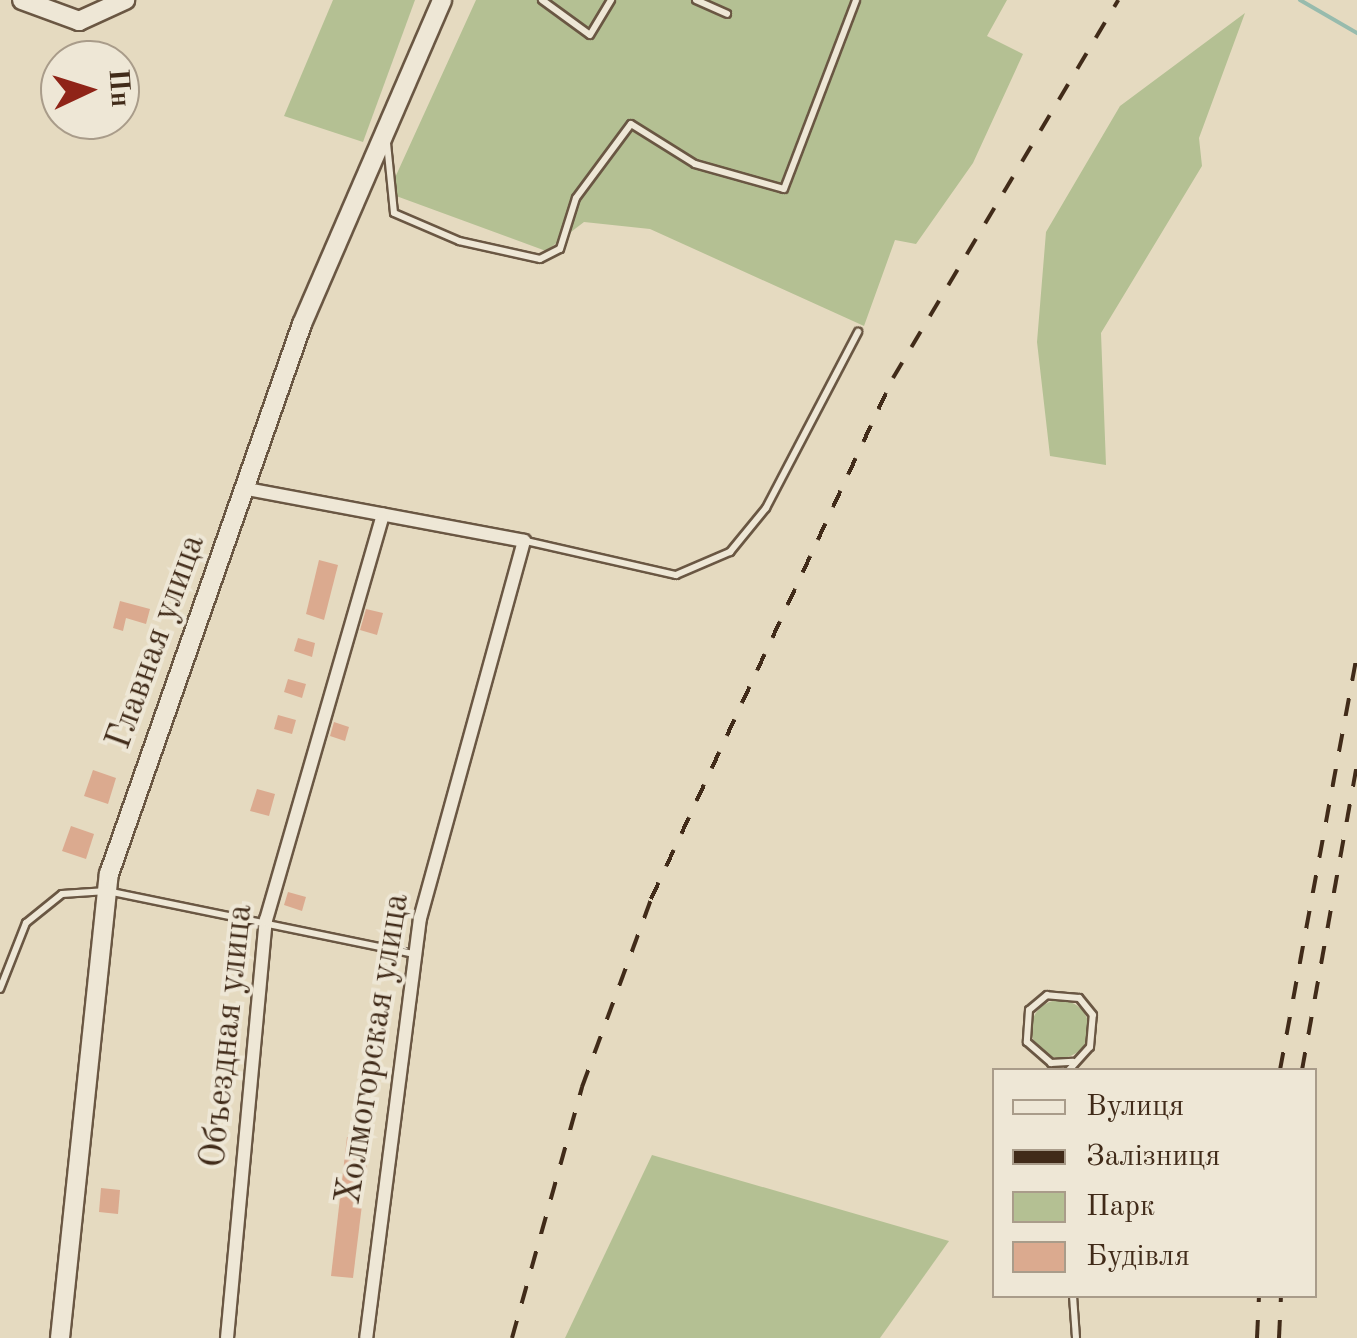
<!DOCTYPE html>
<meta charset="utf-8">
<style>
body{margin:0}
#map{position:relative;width:1357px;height:1338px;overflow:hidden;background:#e5dac0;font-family:"Old Standard TT",serif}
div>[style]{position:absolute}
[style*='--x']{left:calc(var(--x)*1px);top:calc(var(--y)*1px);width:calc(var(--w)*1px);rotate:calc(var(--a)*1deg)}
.green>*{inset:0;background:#b4c093}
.round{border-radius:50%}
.stream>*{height:4px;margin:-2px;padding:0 2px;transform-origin:2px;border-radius:2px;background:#97bbad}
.building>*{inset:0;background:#dbaa8f}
.roads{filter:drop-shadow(2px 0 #6a5743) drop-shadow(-2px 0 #6a5743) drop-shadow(0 2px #6a5743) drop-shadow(0 -2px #6a5743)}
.lane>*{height:6px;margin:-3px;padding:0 3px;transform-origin:3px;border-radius:3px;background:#eee7d6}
.street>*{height:12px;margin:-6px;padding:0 6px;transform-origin:6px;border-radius:6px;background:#eee7d6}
.secondary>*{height:18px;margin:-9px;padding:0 9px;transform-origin:9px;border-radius:9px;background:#eee7d6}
.rail>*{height:4px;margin-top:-2px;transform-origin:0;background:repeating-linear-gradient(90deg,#412b19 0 18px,transparent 0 36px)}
span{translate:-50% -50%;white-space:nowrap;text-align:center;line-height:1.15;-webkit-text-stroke:8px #eee7d6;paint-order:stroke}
.street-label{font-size:35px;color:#412b19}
.legend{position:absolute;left:992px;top:1068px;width:325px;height:230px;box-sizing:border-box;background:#eee7d6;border:2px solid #a99c8a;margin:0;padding:12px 18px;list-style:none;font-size:30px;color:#412b19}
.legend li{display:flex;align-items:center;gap:20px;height:50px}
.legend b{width:50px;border:2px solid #a99c8a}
.north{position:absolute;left:40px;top:40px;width:100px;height:100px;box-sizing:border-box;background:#eee7d6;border:2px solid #a99c8a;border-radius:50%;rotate:86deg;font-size:28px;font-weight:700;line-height:40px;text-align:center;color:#412b19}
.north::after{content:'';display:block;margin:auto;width:35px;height:45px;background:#8f2418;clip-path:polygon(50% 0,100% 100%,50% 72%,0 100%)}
</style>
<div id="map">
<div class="green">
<div style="clip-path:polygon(333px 0,415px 0,363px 142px,284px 116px)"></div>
<div style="clip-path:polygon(476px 0,1007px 0,987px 36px,1023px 54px,973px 163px,916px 244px,895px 240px,864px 326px,650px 229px,584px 222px,546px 251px,388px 193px)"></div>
<div style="clip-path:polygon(1245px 13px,1199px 138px,1202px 166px,1101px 333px,1106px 465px,1050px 456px,1037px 342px,1046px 232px,1120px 106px)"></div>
<div class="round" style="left:1031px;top:1000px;width:58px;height:58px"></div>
<div style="clip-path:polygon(652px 1155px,949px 1241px,880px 1338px,565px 1338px)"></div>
</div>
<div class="stream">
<div style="--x:1300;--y:0;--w:66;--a:30.1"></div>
</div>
<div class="building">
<div style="clip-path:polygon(319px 560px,338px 565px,324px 620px,306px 614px)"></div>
<div style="clip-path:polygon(120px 601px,150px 609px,146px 624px,126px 618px,123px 631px,113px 628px)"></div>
<div style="clip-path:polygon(366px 609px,383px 613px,377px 635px,360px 630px)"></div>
<div style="clip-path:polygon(298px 638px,315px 643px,312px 657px,294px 651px)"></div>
<div style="clip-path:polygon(288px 679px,306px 684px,302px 698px,284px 692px)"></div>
<div style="clip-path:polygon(278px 715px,296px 720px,292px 734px,274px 729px)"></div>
<div style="clip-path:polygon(334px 722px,349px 727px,345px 741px,330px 736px)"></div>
<div style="clip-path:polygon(93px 770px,116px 778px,108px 804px,84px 796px)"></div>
<div style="clip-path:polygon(257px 789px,275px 794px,269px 816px,250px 811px)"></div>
<div style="clip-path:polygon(71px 826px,94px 834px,86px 859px,62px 851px)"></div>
<div style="clip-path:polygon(288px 892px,306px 897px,302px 911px,284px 905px)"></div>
<div style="clip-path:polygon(347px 1137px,370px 1140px,353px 1278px,331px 1276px)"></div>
<div style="clip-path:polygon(101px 1188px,120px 1190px,118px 1214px,99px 1212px)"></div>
</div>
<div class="roads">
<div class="lane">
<div style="--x:542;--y:0;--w:59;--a:36.1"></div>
<div style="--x:590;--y:35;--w:41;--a:-59"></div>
<div style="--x:696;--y:0;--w:34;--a:24"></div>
<div style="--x:387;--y:143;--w:70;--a:84.3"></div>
<div style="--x:394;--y:213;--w:71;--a:23.3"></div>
<div style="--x:459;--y:241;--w:83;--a:12.5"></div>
<div style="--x:540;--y:259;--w:22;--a:-27"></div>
<div style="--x:560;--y:249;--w:53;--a:-72.6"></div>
<div style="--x:576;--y:198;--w:92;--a:-53.4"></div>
<div style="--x:631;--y:124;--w:75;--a:32"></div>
<div style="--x:695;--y:164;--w:92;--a:15.7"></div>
<div style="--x:784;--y:189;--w:202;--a:-69.1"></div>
<div style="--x:526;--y:541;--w:154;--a:12.8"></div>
<div style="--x:676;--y:575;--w:59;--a:-23.1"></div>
<div style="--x:730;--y:552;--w:57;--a:-50.7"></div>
<div style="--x:766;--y:508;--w:199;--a:-62.4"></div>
<div style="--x:0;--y:989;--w:71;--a:-68.5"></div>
<div style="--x:26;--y:923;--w:46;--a:-38.9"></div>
<div style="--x:62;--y:894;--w:45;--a:-3.8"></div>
<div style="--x:107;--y:891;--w:312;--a:11.6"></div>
<div style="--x:1069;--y:1070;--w:31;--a:-48"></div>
<div style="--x:1090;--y:1047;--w:32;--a:-85"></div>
<div style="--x:1093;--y:1015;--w:22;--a:-129"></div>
<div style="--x:1079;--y:998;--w:32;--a:-175"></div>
<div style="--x:1047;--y:995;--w:23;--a:140"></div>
<div style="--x:1029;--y:1010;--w:32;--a:94"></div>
<div style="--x:1027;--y:1042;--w:32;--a:41"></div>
<div style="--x:1051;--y:1063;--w:22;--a:-3"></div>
<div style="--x:1073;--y:1296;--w:42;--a:85.9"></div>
</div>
<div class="street">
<div style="--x:247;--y:489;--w:282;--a:10.6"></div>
<div style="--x:524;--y:541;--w:391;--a:105.4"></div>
<div style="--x:420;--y:918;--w:423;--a:97.3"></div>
<div style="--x:227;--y:1338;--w:420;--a:-84.7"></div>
<div style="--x:266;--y:920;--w:422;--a:-73.9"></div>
</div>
<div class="secondary">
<div style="--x:22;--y:0;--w:61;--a:20.2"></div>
<div style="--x:79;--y:21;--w:51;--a:-24.5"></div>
<div style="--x:60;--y:1338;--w:467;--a:-84"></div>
<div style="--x:109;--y:874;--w:583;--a:-70.66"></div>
<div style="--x:302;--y:324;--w:353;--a:-66.6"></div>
</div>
</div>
<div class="rail">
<div style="--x:1280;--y:1070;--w:423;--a:-79.5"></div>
<div style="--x:1302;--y:1070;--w:310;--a:-79.8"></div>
<div style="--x:512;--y:1338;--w:261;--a:-74.4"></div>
<div style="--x:582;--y:1087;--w:200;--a:-69.8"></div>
<div style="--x:651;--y:899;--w:574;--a:-65.09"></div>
<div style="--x:893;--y:378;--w:440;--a:-59.2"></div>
<div style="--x:1257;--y:1338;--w:42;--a:-87.3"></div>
<div style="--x:1279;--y:1338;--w:42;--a:-87.3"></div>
</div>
<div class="street-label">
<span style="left:157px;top:642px;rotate:-70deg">Главная улица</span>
<span style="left:228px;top:1036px;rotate:-84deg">Объездная улица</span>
<span style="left:374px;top:1049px;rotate:-81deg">Холмогорская улица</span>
</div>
<ul class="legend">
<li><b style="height:12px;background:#eee7d6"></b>Вулиця</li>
<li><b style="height:12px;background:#412b19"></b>Залізниця</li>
<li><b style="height:28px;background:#b4c093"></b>Парк</li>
<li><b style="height:28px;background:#dbaa8f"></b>Будівля</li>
</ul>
<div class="north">Пн</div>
</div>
